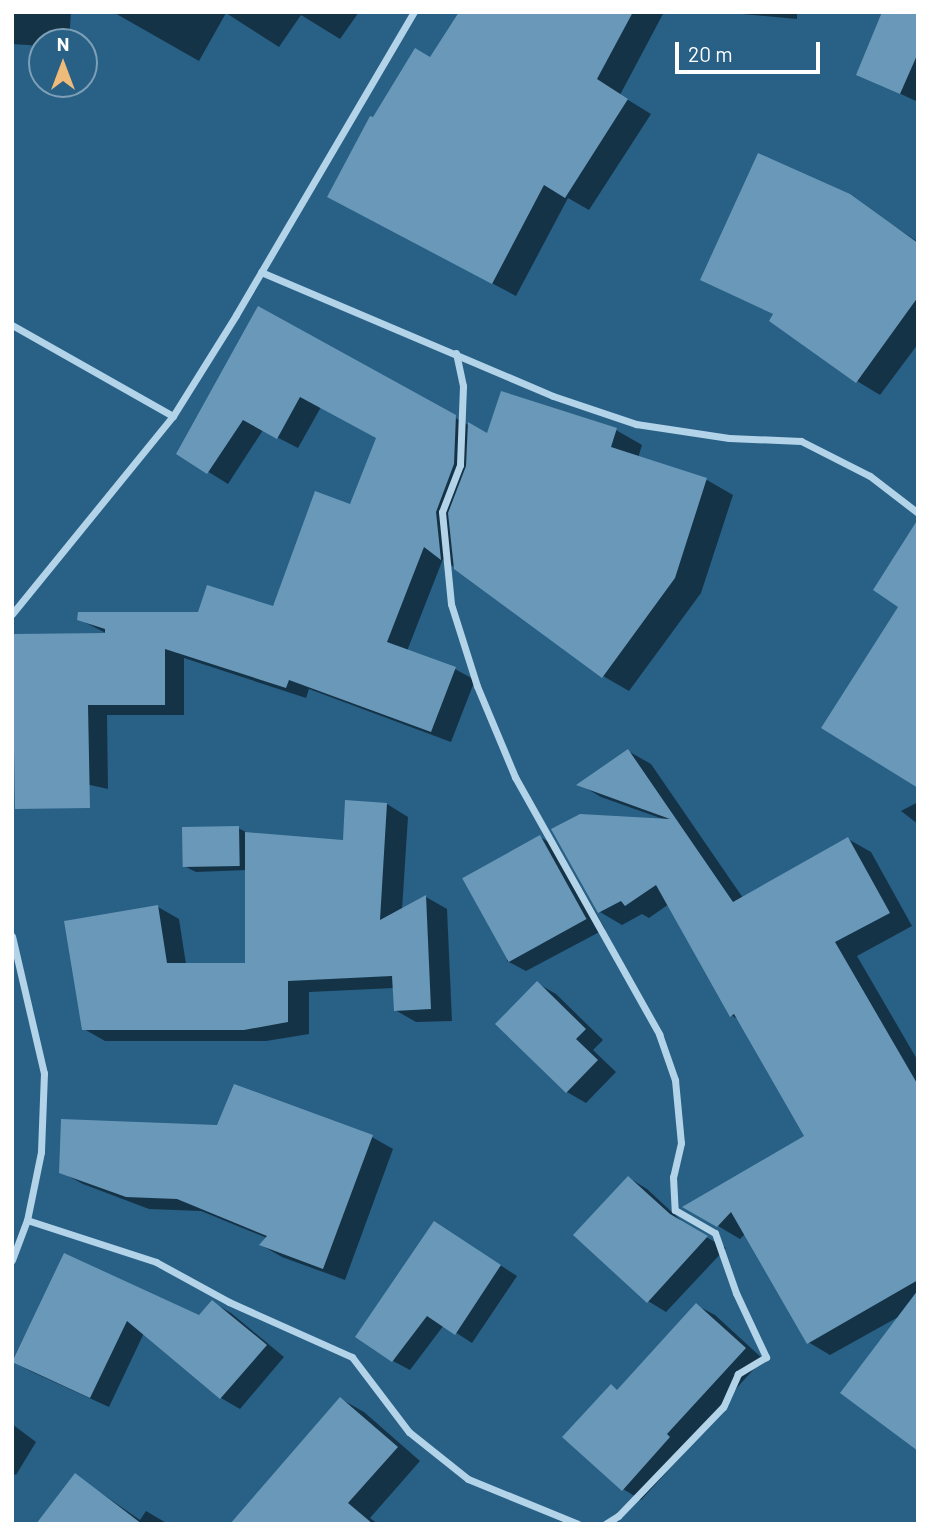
<!DOCTYPE html>
<html>
<head>
<meta charset="utf-8">
<style>
  body { margin:0 }
  #map { position:relative; width:930px; height:1536px; overflow:hidden; background:#286086; font-family:Barlow,sans-serif }
  div>[style] { position:absolute }
  .shadow>* { inset:0; background:#0007 }
  .building>* { inset:0; background:#6998b8; transform-origin:0 0 }
  .street>* { height:7px; margin:-3.5px; padding:0 3.5px; transform-origin:3.5px; border-radius:3.5px; background:#b3d3e8 }
  span { translate:-50% -50%; white-space:nowrap; text-align:center; line-height:1.15; -webkit-text-stroke:6px #286086; paint-order:stroke }
  .frame { position:absolute; inset:0; border:14px solid #fff; pointer-events:none }
  .north { position:absolute; left:28px; top:28px; width:70px; height:70px; box-sizing:border-box; background:#286086; border:2px solid #7ea0b6; border-radius:50%; rotate:0deg; font-size:19px; font-weight:700; line-height:28px; text-align:center; color:#fff }
  .north::after { content:''; display:block; margin:auto; width:24px; height:32px; background:#efbb7a; clip-path:polygon(50% 0,100% 100%,50% 72%,0 100%) }
  .scale { position:absolute; left:675px; top:42px; width:145px; height:32px; box-sizing:border-box; border:4px solid #fff; border-top:0; padding-left:9px; font-size:21px; line-height:24px; white-space:nowrap; color:#fff; -webkit-text-stroke:5px #286086; paint-order:stroke }
</style>
</head>
<body>
<div id="map">
  <div class="shadow">
    <i style="clip-path:polygon(12px 12px,71px 12px,69px 42px,42px 42px,42px 46px,12px 44px)"></i>
    <i style="clip-path:polygon(113px 12px,359px 12px,340px 39px,301px 15px,279px 47px,226px 13px,199px 61px)"></i>
    <i style="clip-path:polygon(461px 12px,664px 12px,620px 95px,651px 114px,589px 210px,568px 198px,516px 296px,353px 210px,374px 119px,431px 59px)"></i>
    <i style="clip-path:polygon(720px 12px,797px 12px,797px 19px)"></i>
    <i style="clip-path:polygon(918px 12px,918px 102px,858px 74px)"></i>
    <i style="clip-path:polygon(849px 196px,918px 242px,918px 344px,880px 395px,857px 381px,775px 315px,702px 279px)"></i>
    <i style="clip-path:polygon(259px 309px,488px 436px,616px 430px,642px 445px,638px 458px,707px 480px,733px 495px,701px 593px,629px 691px,603px 676px,443px 559px,407px 651px,455px 669px,475px 680px,451px 742px,309px 689px,306px 698px,184px 658px,184px 715px,107px 715px,108px 789px,36px 773px,108px 634px,78px 619px,274px 608px,351px 506px,378px 438px,321px 407px,298px 448px,263px 430px,228px 484px,178px 453px)"></i>
    <i style="clip-path:polygon(628px 751px,651px 764px,743px 898px,848px 839px,871px 852px,912px 926px,857px 956px,918px 1061px,918px 1306px,830px 1355px,808px 1342px,745px 1234px,740px 1239px,686px 1207px,807px 1137px,739px 1020px,731px 1015px,669px 904px,649px 918px,642px 914px,622px 925px,600px 912px,663px 819px,601px 797px,579px 784px)"></i>
    <i style="clip-path:polygon(918px 802px,918px 824px,901px 811px)"></i>
    <i style="clip-path:polygon(387px 804px,408px 817px,402px 910px,426px 897px,447px 909px,452px 1021px,416px 1022px,395px 1010px,394px 988px,309px 992px,309px 1034px,266px 1041px,105px 1041px,84px 1029px,158px 907px,179px 919px,186px 964px,247px 964px,247px 870px,196px 872px,186px 867px,238px 828px,248px 833px,344px 842px)"></i>
    <i style="clip-path:polygon(540px 837px,559px 848px,605px 929px,526px 971px,507px 961px)"></i>
    <i style="clip-path:polygon(537px 983px,556px 994px,603px 1040px,593px 1050px,616px 1072px,586px 1103px,567px 1092px,498px 1024px)"></i>
    <i style="clip-path:polygon(372px 1137px,393px 1149px,345px 1280px,282px 1257px,261px 1245px,267px 1238px,201px 1211px,149px 1209px,83px 1184px,61px 1172px)"></i>
    <i style="clip-path:polygon(629px 1178px,647px 1189px,688px 1227px,726px 1248px,666px 1312px,648px 1301px)"></i>
    <i style="clip-path:polygon(451px 1233px,517px 1276px,472px 1343px,444px 1325px,410px 1370px,393px 1361px)"></i>
    <i style="clip-path:polygon(65px 1256px,199px 1317px,212px 1302px,231px 1313px,284px 1357px,240px 1409px,221px 1398px,144px 1333px,109px 1407px,30px 1371px,12px 1361px)"></i>
    <i style="clip-path:polygon(696px 1305px,715px 1315px,763px 1359px,684px 1446px,688px 1449px,641px 1500px,623px 1489px,611px 1386px,618px 1391px)"></i>
    <i style="clip-path:polygon(341px 1399px,364px 1412px,420px 1461px,370px 1518px,378px 1524px,232px 1524px)"></i>
    <i style="clip-path:polygon(12px 1424px,36px 1442px,16px 1475px,12px 1473px)"></i>
    <i style="clip-path:polygon(75px 1475px,140px 1520px,146px 1511px,168px 1524px,38px 1524px)"></i>
  </div>
  <div class="building">
    <i style="clip-path:polygon(459px 12px,633px 12px,597px 79px,628px 99px,565px 198px,544px 185px,492px 284px,327px 197px,370px 116px,373px 117px,415px 48px,430px 57px)"></i>
    <i style="clip-path:polygon(882px 12px,918px 12px,918px 53px,900px 94px,856px 75px)"></i>
    <i style="clip-path:polygon(758px 153px,850px 194px,918px 243px,918px 297px,856px 383px,769px 321px,773px 314px,700px 280px)"></i>
    <i style="clip-path:polygon(258px 306px,456px 415px,454px 464px,436px 512px,441px 560px,424px 547px,387px 642px,456px 667px,431px 732px,289px 680px,286px 688px,165px 649px,165px 705px,88px 705px,90px 808px,15px 809px,12px 634px,105px 633px,105px 629px,77px 620px,78px 612px,198px 612px,207px 585px,273px 606px,315px 491px,350px 504px,376px 438px,300px 397px,277px 439px,243px 420px,207px 474px,176px 454px)"></i>
    <i style="clip-path:polygon(501px 391px,617px 428px,611px 447px,707px 478px,675px 578px,602px 678px,454px 569px,448px 513px,466px 466px,468px 422px,487px 433px)"></i>
    <i style="clip-path:polygon(918px 519px,918px 788px,821px 728px,898px 607px,873px 590px)"></i>
    <i style="clip-path:polygon(628px 749px,733px 902px,848px 837px,890px 913px,835px 942px,918px 1085px,918px 1280px,807px 1344px,731px 1212px,717px 1227px,682px 1207px,804px 1136px,734px 1014px,730px 1017px,656px 885px,625px 906px,621px 901px,598px 913px,551px 829px,580px 814px,670px 819px,576px 785px)"></i>
    <i style="clip-path:polygon(345px 800px,387px 803px,380px 920px,426px 895px,431px 1009px,394px 1011px,392px 976px,288px 981px,288px 1022px,244px 1030px,82px 1030px,64px 921px,158px 905px,167px 963px,245px 963px,245px 832px,343px 840px)"></i>
    <i style="left:239px;top:826px;width:40px;height:57px;rotate:89deg"></i>
    <i style="left:540px;top:835px;width:96px;height:89px;rotate:61deg"></i>
    <i style="clip-path:polygon(537px 981px,586px 1029px,576px 1039px,598px 1060px,566px 1093px,495px 1024px)"></i>
    <i style="clip-path:polygon(234px 1084px,373px 1135px,323px 1269px,259px 1245px,267px 1236px,177px 1199px,126px 1197px,59px 1173px,61px 1119px,217px 1125px)"></i>
    <i style="clip-path:polygon(628px 1176px,670px 1214px,708px 1236px,647px 1303px,573px 1235px)"></i>
    <i style="clip-path:polygon(434px 1221px,501px 1265px,455px 1335px,427px 1316px,392px 1362px,355px 1337px)"></i>
    <i style="clip-path:polygon(64px 1253px,199px 1315px,212px 1300px,267px 1345px,220px 1399px,127px 1321px,90px 1398px,12px 1362px)"></i>
    <i style="clip-path:polygon(918px 1290px,918px 1451px,840px 1393px)"></i>
    <i style="clip-path:polygon(696px 1303px,746px 1348px,667px 1434px,670px 1437px,622px 1491px,562px 1437px,611px 1384px,617px 1390px)"></i>
    <i style="clip-path:polygon(340px 1397px,398px 1447px,348px 1503px,373px 1524px,230px 1524px)"></i>
    <i style="clip-path:polygon(75px 1473px,142px 1524px,36px 1524px)"></i>
  </div>
  <div class="street">
    <i style="left:261px;top:272px;width:317px;rotate:23deg"></i>
    <i style="left:553px;top:396px;width:88px;rotate:18.6deg"></i>
    <i style="left:636px;top:424px;width:94px;rotate:8.6deg"></i>
    <i style="left:729px;top:438px;width:72px;rotate:2.4deg"></i>
    <i style="left:801px;top:441px;width:77px;rotate:26.9deg"></i>
    <i style="left:870px;top:476px;width:61px;rotate:37.6deg"></i>
    <i style="left:12px;top:325px;width:185px;rotate:29.5deg"></i>
    <i style="left:456px;top:353px;width:34px;rotate:78deg"></i>
    <i style="left:463px;top:386px;width:79px;rotate:92.2deg"></i>
    <i style="left:460px;top:465px;width:50px;rotate:111deg"></i>
    <i style="left:442px;top:512px;width:92px;rotate:84.4deg"></i>
    <i style="left:451px;top:604px;width:86px;rotate:72.4deg"></i>
    <i style="left:477px;top:686px;width:99px;rotate:67.3deg"></i>
    <i style="left:515px;top:777px;width:295px;rotate:60.7deg"></i>
    <i style="left:659px;top:1034px;width:49px;rotate:70.8deg"></i>
    <i style="left:675px;top:1080px;width:63px;rotate:84.6deg"></i>
    <i style="left:681px;top:1143px;width:35px;rotate:103deg"></i>
    <i style="left:673px;top:1177px;width:33px;rotate:87deg"></i>
    <i style="left:675px;top:1210px;width:46px;rotate:29.9deg"></i>
    <i style="left:715px;top:1233px;width:64px;rotate:70.7deg"></i>
    <i style="left:736px;top:1293px;width:71px;rotate:64.9deg"></i>
    <i style="left:766px;top:1357px;width:33px;rotate:149deg"></i>
    <i style="left:738px;top:1374px;width:36px;rotate:114deg"></i>
    <i style="left:723px;top:1407px;width:151px;rotate:133.9deg"></i>
    <i style="left:618px;top:1516px;width:15px;rotate:148deg"></i>
    <i style="left:12px;top:614px;width:255px;rotate:-50.9deg"></i>
    <i style="left:173px;top:416px;width:119px;rotate:-58deg"></i>
    <i style="left:236px;top:315px;width:351px;rotate:-59.6deg"></i>
    <i style="left:12px;top:936px;width:141px;rotate:76.9deg"></i>
    <i style="left:44px;top:1073px;width:79px;rotate:92.2deg"></i>
    <i style="left:41px;top:1152px;width:69px;rotate:101.6deg"></i>
    <i style="left:27px;top:1220px;width:43px;rotate:110.6deg"></i>
    <i style="left:27px;top:1220px;width:136px;rotate:18deg"></i>
    <i style="left:156px;top:1262px;width:83px;rotate:28.7deg"></i>
    <i style="left:229px;top:1302px;width:135px;rotate:24.1deg"></i>
    <i style="left:352px;top:1357px;width:94px;rotate:52.8deg"></i>
    <i style="left:409px;top:1432px;width:75px;rotate:38.5deg"></i>
    <i style="left:468px;top:1479px;width:119px;rotate:22.2deg"></i>
  </div>
  <div class="frame"></div>
  <div class="north">N</div>
  <div class="scale">20 m</div>
</div>
</body>
</html>
